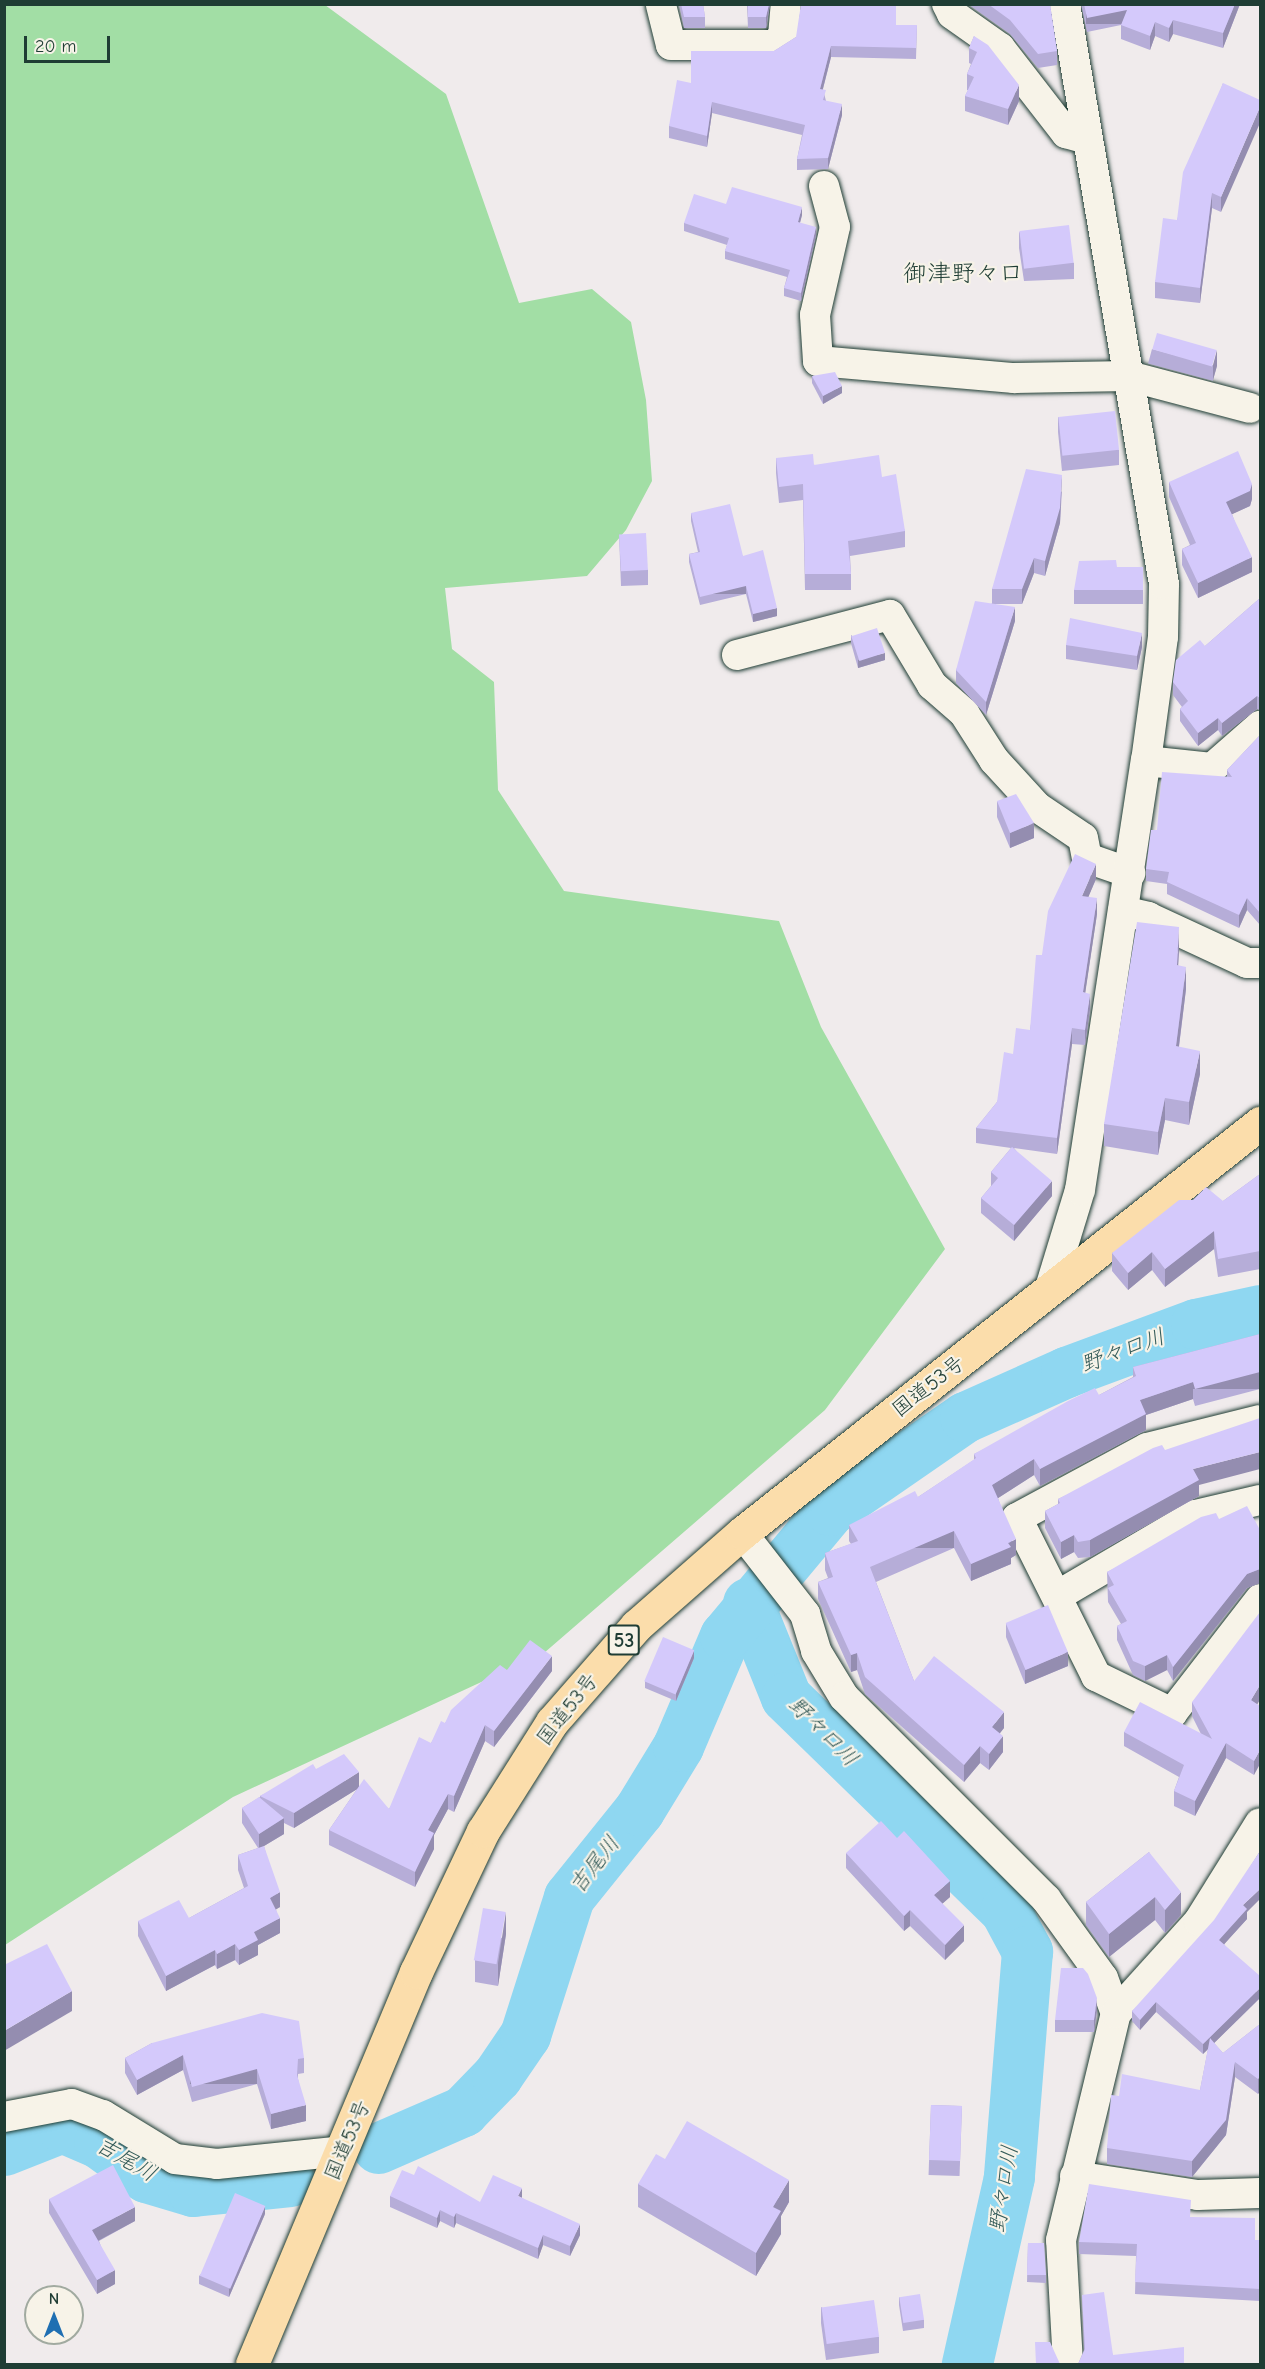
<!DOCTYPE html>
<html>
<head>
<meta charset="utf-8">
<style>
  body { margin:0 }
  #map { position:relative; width:1265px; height:2369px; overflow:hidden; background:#f0ebec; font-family:"Comic Neue","Klee One",sans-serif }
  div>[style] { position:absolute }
  .green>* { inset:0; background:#a2dea5 }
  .river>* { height:51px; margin:-25.5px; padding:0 25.5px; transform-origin:25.5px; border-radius:25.5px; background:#8fd7f1 }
  .roads { filter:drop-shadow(0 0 2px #1f3d34) drop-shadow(0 0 2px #1f3d34) }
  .street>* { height:30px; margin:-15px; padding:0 15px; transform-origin:15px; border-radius:15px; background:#f7f3e8 }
  .highway>* { height:33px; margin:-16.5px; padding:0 16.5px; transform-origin:16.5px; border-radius:16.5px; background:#fbddab }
  .wall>* { inset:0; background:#b6add8; transform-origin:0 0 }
  .shaded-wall>* { inset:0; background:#948db0; transform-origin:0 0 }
  .building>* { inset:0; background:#d4c9fb; transform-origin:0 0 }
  span { translate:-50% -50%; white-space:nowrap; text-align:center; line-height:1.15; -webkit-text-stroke:4.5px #f7f3e8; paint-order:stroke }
  .shield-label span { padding:2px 4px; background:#f7f3e8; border:2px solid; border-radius:4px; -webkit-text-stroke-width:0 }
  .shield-label { font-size:20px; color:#1f3d34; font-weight:700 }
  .street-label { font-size:21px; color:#1f3d34 }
  .water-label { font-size:22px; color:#355c5a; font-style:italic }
  .quarter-label { font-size:24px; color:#1f3d34 }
  .frame { position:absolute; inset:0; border:6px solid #1f3d34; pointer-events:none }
  .north { position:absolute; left:24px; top:2285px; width:60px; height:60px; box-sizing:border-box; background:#f7f3e8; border:2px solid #a1aaa0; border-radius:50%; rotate:0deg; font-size:16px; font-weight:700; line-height:24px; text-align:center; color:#1f3d34 }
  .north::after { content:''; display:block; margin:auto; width:21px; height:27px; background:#1f6fb2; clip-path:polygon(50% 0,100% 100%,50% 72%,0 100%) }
  .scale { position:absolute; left:24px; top:36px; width:86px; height:27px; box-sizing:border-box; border:3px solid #1f3d34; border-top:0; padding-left:8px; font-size:18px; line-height:21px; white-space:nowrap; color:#1f3d34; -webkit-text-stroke:4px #f7f3e8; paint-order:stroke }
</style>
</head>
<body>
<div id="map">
  <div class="green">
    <i style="clip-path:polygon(5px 5px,325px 5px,446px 94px,519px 303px,592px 289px,631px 322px,646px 400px,652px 481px,626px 530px,587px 576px,445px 588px,452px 649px,494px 682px,498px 790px,564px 891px,779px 921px,821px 1027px,945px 1249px,825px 1410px,544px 1653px,233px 1797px,5px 1945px)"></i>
  </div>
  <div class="river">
    <i style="left:748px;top:1603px;width:101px;rotate:68deg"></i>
    <i style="left:786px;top:1697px;width:305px;rotate:44.2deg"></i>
    <i style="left:1005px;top:1910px;width:47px;rotate:61.8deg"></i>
    <i style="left:1027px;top:1951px;width:227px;rotate:94.6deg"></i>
    <i style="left:1009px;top:2177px;width:192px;rotate:102.7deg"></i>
    <i style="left:378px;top:2148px;width:93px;rotate:-23.5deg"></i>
    <i style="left:463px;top:2111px;width:49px;rotate:-45.8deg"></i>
    <i style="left:497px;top:2076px;width:50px;rotate:-55.7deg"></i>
    <i style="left:525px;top:2035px;width:145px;rotate:-72.3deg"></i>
    <i style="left:569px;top:1897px;width:112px;rotate:-51.2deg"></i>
    <i style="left:639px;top:1810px;width:75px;rotate:-58.6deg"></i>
    <i style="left:678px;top:1746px;width:120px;rotate:-66.9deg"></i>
    <i style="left:725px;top:1636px;width:164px;rotate:-50.2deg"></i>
    <i style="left:830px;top:1510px;width:164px;rotate:-34.6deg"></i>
    <i style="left:965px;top:1417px;width:111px;rotate:-24deg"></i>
    <i style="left:1066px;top:1372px;width:139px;rotate:-20.3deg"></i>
    <i style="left:1196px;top:1324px;width:66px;rotate:-12.3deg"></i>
    <i style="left:4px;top:2150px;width:62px;rotate:-21.6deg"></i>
    <i style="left:62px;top:2127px;width:40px;rotate:23.4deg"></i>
    <i style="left:99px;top:2143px;width:58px;rotate:35.9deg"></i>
    <i style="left:146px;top:2177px;width:49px;rotate:16.6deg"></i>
    <i style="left:193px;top:2191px;width:97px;rotate:-5.9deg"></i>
  </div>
  <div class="roads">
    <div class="street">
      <i style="left:947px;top:4px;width:11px;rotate:63deg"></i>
      <i style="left:952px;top:14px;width:59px;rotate:35.3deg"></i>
      <i style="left:1000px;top:48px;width:108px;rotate:52.2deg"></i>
      <i style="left:1066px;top:133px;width:22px;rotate:16deg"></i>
      <i style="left:661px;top:5px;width:41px;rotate:76deg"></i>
      <i style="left:671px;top:45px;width:103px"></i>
      <i style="left:774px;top:45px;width:13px;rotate:-45deg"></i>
      <i style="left:783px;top:36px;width:32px;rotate:-85deg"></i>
      <i style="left:824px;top:186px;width:42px;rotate:75deg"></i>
      <i style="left:835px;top:227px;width:90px;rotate:102.8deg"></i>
      <i style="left:815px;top:315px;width:46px;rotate:86.3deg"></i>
      <i style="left:818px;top:361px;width:197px;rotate:5deg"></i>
      <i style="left:1014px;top:378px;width:115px;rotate:-1deg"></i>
      <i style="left:1129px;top:376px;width:125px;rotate:14.8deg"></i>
      <i style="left:737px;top:655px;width:158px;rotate:-14.7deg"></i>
      <i style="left:890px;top:615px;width:82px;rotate:59deg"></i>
      <i style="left:932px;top:685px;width:43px;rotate:41.2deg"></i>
      <i style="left:964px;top:713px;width:56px;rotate:57.4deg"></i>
      <i style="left:994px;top:760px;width:64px;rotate:47.5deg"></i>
      <i style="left:1037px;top:807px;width:55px;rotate:34deg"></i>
      <i style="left:1083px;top:838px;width:20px;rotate:79deg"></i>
      <i style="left:1087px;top:858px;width:46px;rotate:19.2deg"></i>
      <i style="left:1146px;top:761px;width:66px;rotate:6.1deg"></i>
      <i style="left:1212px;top:768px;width:64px;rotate:-41.2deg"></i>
      <i style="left:1123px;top:911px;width:26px;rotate:13deg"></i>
      <i style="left:1148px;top:917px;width:109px;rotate:24.9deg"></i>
      <i style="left:1247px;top:963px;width:13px"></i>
      <i style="left:1050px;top:1288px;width:102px;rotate:-73deg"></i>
      <i style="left:1080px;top:1190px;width:434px;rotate:-81.3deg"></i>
      <i style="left:1146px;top:761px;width:125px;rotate:-82.2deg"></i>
      <i style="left:1163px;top:637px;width:53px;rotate:-88.9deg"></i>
      <i style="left:1164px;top:584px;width:588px;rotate:-99.69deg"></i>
      <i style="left:1260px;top:1420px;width:116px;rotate:166.1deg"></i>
      <i style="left:1147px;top:1448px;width:148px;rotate:151.7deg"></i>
      <i style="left:1017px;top:1518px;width:177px;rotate:63.4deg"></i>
      <i style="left:1096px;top:1676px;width:85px;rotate:26deg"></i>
      <i style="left:1172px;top:1713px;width:144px;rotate:-52.3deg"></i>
      <i style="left:742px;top:1533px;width:103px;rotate:52.1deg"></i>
      <i style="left:805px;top:1614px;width:39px;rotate:73deg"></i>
      <i style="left:816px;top:1651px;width:54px;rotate:58.7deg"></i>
      <i style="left:844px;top:1697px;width:286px;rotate:45deg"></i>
      <i style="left:1046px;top:1899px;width:97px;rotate:54.2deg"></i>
      <i style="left:1103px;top:1978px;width:37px;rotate:70deg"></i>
      <i style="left:1057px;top:1596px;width:160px;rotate:-30.4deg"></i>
      <i style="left:1195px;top:1515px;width:67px;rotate:-13deg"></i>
      <i style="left:4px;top:2117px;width:69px;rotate:-10.8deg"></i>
      <i style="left:72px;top:2104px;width:33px;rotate:20deg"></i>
      <i style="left:103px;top:2115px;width:84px;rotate:31.4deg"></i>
      <i style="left:175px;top:2159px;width:42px;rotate:6.8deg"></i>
      <i style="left:217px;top:2164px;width:126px;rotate:-5.9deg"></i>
      <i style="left:1075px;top:2176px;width:124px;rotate:8.8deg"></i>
      <i style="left:1198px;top:2195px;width:62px;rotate:-1.8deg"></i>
      <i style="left:1068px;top:2364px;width:124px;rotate:-93.2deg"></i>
      <i style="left:1061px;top:2240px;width:234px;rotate:-76.4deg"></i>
      <i style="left:1116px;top:2013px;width:124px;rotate:-47.9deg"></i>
      <i style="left:1199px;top:1921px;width:115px;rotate:-58.1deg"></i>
    </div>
    <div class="highway">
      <i style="left:252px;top:2364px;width:425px;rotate:-67.3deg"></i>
      <i style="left:416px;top:1972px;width:156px;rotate:-64.6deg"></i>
      <i style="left:483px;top:1831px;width:129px;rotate:-57.7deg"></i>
      <i style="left:552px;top:1722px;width:128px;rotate:-48.8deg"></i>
      <i style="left:636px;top:1626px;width:141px;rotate:-41.3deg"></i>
      <i style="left:742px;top:1533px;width:661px;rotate:-38.36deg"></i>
    </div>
  </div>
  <div class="wall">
    <i style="clip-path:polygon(679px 4px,703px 4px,705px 17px,705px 28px,684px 28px)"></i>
    <i style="clip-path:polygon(747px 4px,770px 4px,766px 28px,748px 28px)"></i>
    <i style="clip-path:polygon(968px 4px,1050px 4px,1057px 51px,1057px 65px,1038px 68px,1010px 34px)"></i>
    <i style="clip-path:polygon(1081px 4px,1240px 4px,1223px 48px,1173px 34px,1169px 42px,1155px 36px,1150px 50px,1121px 39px,1121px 25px,1087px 32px)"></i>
    <i style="clip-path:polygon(896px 25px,917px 25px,916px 59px,831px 57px,823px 89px,826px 101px,842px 115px,828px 169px,797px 170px,797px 159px,802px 135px,712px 113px,707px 147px,669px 138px,669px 126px,691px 83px,774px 51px,796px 37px)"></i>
    <i style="clip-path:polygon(974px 36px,1019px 101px,1008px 125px,965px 111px,965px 96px,968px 90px,967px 90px,967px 74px,971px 64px,969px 63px,969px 48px)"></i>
    <i style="clip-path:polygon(1223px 83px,1221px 212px,1212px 208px,1200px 303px,1155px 298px,1155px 282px,1177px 220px)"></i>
    <i style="clip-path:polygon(726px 204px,802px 215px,800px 223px,816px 235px,801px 301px,784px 296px,784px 288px,787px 277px,725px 259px,725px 251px,727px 245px,684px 231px,684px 223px)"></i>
    <i style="clip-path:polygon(1019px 232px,1074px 263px,1074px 279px,1024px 281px,1019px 248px)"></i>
    <i style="left:1152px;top:349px;width:67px;height:15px;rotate:15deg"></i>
    <i style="clip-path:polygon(812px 376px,842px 393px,823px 404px,812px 383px)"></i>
    <i style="clip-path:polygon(1058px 417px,1119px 450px,1119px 465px,1062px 471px,1058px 432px)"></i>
    <i style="clip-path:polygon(776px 458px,882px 477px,905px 531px,905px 547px,850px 556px,851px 574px,851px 590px,805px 590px,803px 500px,779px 503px,776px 473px)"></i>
    <i style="clip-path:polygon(1169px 482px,1252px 499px,1250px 506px,1232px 514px,1252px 572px,1198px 598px,1182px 565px,1182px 549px,1190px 545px,1169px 497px)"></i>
    <i style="clip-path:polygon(1062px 491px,1060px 523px,1045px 576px,1034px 573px,1022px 604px,995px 604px,1015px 621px,986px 715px,956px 683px,956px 670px,992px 603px,992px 589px)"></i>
    <i style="clip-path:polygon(691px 513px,743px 556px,777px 616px,753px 622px,746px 594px,700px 605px,689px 562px,689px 554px,698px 552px,691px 521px)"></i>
    <i style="clip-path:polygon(619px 534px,648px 570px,648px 585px,621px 586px)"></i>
    <i style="clip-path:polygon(1117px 567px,1143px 567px,1143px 604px,1074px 604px,1074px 590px)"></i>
    <i style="clip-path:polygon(1260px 598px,1260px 710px,1257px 709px,1222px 736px,1218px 730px,1198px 746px,1180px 721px,1180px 709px,1182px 707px,1173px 695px,1173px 682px,1205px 646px)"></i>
    <i style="clip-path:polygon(851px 635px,885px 660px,858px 668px,851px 643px)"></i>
    <i style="clip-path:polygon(1066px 645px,1142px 647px,1137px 670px,1066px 659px)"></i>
    <i style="clip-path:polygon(1260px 735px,1260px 925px,1247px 910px,1239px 928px,1167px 894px,1167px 884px,1146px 881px,1146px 869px,1157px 830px,1227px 777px,1227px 770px)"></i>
    <i style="clip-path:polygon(997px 801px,1034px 838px,1010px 848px,997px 817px)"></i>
    <i style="clip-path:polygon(1096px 879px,1088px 897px,1097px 914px,1085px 993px,1090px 1009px,1085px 1045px,1072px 1044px,1057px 1154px,1014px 1148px,1052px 1196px,1014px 1241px,981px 1213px,981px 1198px,991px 1186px,991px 1172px,1011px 1148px,976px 1143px,976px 1128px,997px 1102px,1030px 1030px,1042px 955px)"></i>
    <i style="clip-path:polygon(1179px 950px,1178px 965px,1186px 989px,1179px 1047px,1200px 1074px,1189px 1125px,1165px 1120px,1158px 1155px,1104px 1146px,1104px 1124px)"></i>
    <i style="clip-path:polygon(1260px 1174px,1260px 1269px,1218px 1277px,1214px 1249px,1165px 1287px,1152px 1270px,1128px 1290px,1112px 1271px,1112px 1253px,1223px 1201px)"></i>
    <i style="clip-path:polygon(1260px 1334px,1260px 1389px,1195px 1406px,1193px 1399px,1146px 1415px,1146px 1430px,1040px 1486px,1034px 1475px,998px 1498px,1016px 1555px,1011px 1558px,1011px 1564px,971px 1581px,954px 1548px,876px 1582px,914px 1681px,1004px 1728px,1000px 1733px,1003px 1752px,989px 1770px,980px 1763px,964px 1782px,865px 1694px,857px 1670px,851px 1672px,818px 1599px,818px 1582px,828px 1578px,825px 1570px,825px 1553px,851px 1544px,849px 1541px,849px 1525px,918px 1497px,974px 1460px,974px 1454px,1099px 1395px,1133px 1377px,1133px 1367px)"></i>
    <i style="clip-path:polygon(1165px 1450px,1199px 1485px,1199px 1496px,1090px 1557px,1078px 1558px,1074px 1552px,1061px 1559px,1045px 1528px,1045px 1511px,1058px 1504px,1058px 1499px)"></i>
    <i style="clip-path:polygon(1219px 1519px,1260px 1530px,1260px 1583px,1247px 1588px,1173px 1681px,1167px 1670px,1145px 1681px,1133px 1675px,1117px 1640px,1117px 1626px,1121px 1624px,1108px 1602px,1107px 1572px)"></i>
    <i style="clip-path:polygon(1006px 1623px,1068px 1666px,1025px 1684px,1006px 1637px)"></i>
    <i style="clip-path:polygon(694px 1658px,676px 1701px,645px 1688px,645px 1681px)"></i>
    <i style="clip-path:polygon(507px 1670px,552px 1671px,494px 1747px,485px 1741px,454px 1812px,448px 1809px,434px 1835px,434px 1849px,415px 1887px,329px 1845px,329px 1830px,357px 1789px,294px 1828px,284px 1823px,284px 1834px,264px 1846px,280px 1907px,276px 1909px,280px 1933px,258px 1945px,258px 1955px,239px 1965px,235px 1960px,217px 1969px,215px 1965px,166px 1991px,138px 1936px,138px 1921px,189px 1918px,244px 1888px,238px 1870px,238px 1855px,258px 1848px,242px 1823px,242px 1808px,260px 1797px,260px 1796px,316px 1769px,359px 1787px,389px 1809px,431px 1743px,445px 1723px)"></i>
    <i style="clip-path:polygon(1192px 1702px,1257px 1704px,1254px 1775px,1226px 1758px,1195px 1816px,1174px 1806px,1174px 1791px,1179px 1777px,1124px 1746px,1124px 1732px,1201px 1734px,1192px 1716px)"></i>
    <i style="clip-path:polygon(1149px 1852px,1181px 1915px,1165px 1933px,1155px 1920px,1109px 1957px,1086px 1925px,1086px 1902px)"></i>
    <i style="clip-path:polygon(846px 1853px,950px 1897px,942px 1904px,964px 1941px,945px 1960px,910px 1926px,904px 1931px,846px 1868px)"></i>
    <i style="clip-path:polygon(1247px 1912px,1247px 1919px,1224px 1944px,1260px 1998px,1214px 2043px,1223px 2053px,1260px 2024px,1258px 2094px,1235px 2077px,1226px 2135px,1192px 2177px,1107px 2164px,1107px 2148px,1119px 2096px,1200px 2090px,1208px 2049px,1203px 2054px,1156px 2012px,1140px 2030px,1132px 2021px,1132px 2011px)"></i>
    <i style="clip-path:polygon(506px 1934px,498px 1986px,475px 1982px,475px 1960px)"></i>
    <i style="clip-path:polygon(1097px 2010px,1094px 2032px,1055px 2032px,1055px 2020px)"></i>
    <i style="clip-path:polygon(152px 2043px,304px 2058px,304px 2073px,298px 2074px,298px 2079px,306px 2121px,271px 2129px,257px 2084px,192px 2102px,183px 2070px,137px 2095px,125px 2073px,125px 2058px)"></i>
    <i style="left:931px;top:2105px;width:31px;height:70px;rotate:2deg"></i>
    <i style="clip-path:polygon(665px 2159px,789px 2202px,781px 2216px,781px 2234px,756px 2276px,638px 2207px,638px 2184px)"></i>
    <i style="clip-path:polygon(390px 2196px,480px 2202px,522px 2198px,580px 2235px,570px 2256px,543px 2245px,538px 2259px,456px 2223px,454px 2228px,440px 2221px,437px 2228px,390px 2207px)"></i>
    <i style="clip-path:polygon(49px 2199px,135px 2221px,99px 2241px,115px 2284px,97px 2294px,49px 2213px)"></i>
    <i style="clip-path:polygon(265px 2214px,229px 2297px,199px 2284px,199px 2276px)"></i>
    <i style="clip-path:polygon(1191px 2217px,1255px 2240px,1260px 2240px,1260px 2301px,1135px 2294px,1136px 2256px,1079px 2254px,1079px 2242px)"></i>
    <i style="clip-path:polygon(1028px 2243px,1046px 2275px,1046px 2283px,1027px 2282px)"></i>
    <i style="clip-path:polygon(1082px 2295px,1113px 2355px,1078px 2364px,1084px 2350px)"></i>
    <i style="clip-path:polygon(899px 2297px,924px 2320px,924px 2328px,903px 2331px,899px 2305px)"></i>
    <i style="clip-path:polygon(821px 2307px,879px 2337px,879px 2353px,826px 2360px,821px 2323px)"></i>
  </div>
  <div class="shaded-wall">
    <i style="clip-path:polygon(769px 4px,770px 4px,766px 28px,766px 17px)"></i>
    <i style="clip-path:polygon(1235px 4px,1240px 4px,1223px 48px,1223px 33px)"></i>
    <i style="left:1127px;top:10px;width:14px;height:41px;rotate:90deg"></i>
    <i style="clip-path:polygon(1173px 20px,1173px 34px,1169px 42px,1169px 28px)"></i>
    <i style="clip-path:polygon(1155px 22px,1155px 36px,1150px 50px,1150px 36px)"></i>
    <i style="clip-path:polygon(831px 46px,831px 57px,820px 100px,820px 89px)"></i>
    <i style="clip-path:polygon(1019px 85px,1019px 101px,1008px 125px,1008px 109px)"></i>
    <i style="clip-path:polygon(712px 102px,712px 113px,707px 147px,707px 136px)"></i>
    <i style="clip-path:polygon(842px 104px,842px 115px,828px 169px,828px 158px)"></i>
    <i style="clip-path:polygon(1260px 107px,1260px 123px,1221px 212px,1221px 197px)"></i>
    <i style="clip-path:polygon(1212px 193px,1212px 208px,1200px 303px,1200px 288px)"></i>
    <i style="clip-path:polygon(802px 207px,802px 215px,798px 230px,798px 222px)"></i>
    <i style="clip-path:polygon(816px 227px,816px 235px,801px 301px,801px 293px)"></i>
    <i style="clip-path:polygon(1217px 350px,1217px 366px,1213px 380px,1213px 365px)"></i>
    <i style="clip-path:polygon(842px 386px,842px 393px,823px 404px,823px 396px)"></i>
    <i style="clip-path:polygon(1062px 475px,1060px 523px,1045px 576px,1045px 561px)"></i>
    <i style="clip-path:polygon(1252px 484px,1252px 499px,1250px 506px,1226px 517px,1226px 502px)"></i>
    <i style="clip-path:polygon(1252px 557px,1252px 572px,1198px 598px,1198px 583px)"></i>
    <i style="clip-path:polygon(1034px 558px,1034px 573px,1022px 604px,1022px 589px)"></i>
    <i style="left:746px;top:586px;width:8px;height:47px;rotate:90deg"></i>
    <i style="clip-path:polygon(1015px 607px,1015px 621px,986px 715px,986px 702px)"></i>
    <i style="clip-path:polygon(777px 608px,777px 616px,753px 622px,753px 614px)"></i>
    <i style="clip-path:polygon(1142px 633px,1142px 647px,1137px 670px,1137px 656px)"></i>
    <i style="clip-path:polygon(885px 653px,885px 660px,858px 668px,858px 660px)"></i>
    <i style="clip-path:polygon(1257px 696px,1257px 709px,1222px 736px,1222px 723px)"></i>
    <i style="clip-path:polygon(1218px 718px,1218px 730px,1198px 746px,1198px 733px)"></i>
    <i style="clip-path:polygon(1034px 823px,1034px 838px,1010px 848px,1010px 833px)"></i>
    <i style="clip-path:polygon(1096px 864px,1096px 879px,1082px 912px,1082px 896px)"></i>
    <i style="clip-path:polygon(1097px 898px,1097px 914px,1083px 1008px,1083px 992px)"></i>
    <i style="clip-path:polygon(1247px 898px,1247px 910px,1239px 928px,1239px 915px)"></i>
    <i style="clip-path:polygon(1179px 927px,1179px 950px,1177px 988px,1177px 965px)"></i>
    <i style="clip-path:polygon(1186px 967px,1186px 989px,1176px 1069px,1176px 1046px)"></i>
    <i style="clip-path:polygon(1090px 994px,1090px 1009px,1085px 1045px,1085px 1030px)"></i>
    <i style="clip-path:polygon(1072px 1028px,1072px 1044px,1057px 1154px,1057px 1138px)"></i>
    <i style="clip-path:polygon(1200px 1051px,1200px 1074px,1189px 1125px,1189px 1102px)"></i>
    <i style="clip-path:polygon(1165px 1098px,1165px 1120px,1158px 1155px,1158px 1132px)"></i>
    <i style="clip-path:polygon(1052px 1181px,1052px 1196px,1014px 1241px,1014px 1225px)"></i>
    <i style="clip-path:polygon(1214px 1231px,1214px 1249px,1165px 1287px,1165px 1269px)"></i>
    <i style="clip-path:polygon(1152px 1252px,1152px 1270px,1128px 1290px,1128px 1273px)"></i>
    <i style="left:1260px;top:1372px;width:17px;height:67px;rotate:90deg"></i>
    <i style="clip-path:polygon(1193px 1382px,1193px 1399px,1146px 1415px,1146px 1430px,1040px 1486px,1040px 1469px,1140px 1400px)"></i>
    <i style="clip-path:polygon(1260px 1452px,1260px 1469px,1199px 1485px,1199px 1496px,1090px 1557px,1090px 1540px,1193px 1469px)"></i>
    <i style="clip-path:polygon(1034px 1459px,1034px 1475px,992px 1502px,992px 1485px)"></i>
    <i style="left:954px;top:1531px;width:17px;height:91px;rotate:90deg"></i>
    <i style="clip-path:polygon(1074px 1535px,1074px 1552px,1061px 1559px,1061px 1542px)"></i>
    <i style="clip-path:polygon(1016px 1539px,1016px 1555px,1011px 1558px,1011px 1564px,971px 1581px,971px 1564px)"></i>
    <i style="clip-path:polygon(1260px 1569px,1260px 1583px,1247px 1588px,1173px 1681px,1173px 1667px,1247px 1574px)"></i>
    <i style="clip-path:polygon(694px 1650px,694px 1658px,676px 1701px,676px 1693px)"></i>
    <i style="clip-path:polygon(1068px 1652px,1068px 1666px,1025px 1684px,1025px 1670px)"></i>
    <i style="clip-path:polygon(857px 1653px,857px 1670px,851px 1672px,851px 1655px)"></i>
    <i style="clip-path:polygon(1167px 1655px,1167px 1670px,1145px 1681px,1145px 1666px)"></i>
    <i style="clip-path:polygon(552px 1656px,552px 1671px,494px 1747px,494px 1731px)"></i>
    <i style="clip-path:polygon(1260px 1685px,1260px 1700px,1251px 1714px,1251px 1700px)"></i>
    <i style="clip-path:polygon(1004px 1712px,1004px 1728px,992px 1743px,992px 1727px)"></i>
    <i style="clip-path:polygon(485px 1725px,485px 1741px,454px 1812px,454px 1796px)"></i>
    <i style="clip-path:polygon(1003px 1736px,1003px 1752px,989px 1770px,989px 1754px)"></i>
    <i style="clip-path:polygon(1226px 1743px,1226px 1758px,1195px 1816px,1195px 1801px)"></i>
    <i style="clip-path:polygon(980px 1746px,980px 1763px,964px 1782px,964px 1765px)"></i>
    <i style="clip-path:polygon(1260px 1750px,1260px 1764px,1254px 1775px,1254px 1761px)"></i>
    <i style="clip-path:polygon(359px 1772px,359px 1788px,294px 1828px,294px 1813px)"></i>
    <i style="clip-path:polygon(448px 1794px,448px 1809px,434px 1835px,434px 1849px,415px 1887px,415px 1872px,428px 1830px)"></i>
    <i style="clip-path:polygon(284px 1818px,284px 1834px,259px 1849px,259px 1834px)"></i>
    <i style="clip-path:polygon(950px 1881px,950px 1897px,934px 1911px,934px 1895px)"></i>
    <i style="clip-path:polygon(1260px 1889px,1260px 1899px,1247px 1912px,1247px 1919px,1219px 1950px,1219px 1940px,1243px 1905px)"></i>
    <i style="clip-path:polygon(280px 1892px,280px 1907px,270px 1913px,270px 1898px)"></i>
    <i style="clip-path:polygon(1181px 1892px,1181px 1915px,1165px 1933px,1165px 1910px)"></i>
    <i style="clip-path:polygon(1155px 1897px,1155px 1920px,1109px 1957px,1109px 1934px)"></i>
    <i style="clip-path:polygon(910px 1910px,910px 1926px,904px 1931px,904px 1916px)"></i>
    <i style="clip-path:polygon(506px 1912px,506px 1934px,498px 1986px,498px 1963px)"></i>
    <i style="clip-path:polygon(280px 1918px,280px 1933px,258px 1945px,258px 1955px,239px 1965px,239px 1950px,254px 1932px)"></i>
    <i style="clip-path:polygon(964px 1925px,964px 1941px,945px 1960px,945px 1945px)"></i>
    <i style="clip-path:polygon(235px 1944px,235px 1960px,217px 1969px,217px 1954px)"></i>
    <i style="clip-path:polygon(215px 1950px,215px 1965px,166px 1991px,166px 1976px)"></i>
    <i style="clip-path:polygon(1260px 1988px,1260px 1998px,1203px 2054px,1203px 2044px)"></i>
    <i style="clip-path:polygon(72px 1991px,72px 2011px,4px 2051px,4px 2031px)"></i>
    <i style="clip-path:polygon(1097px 1998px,1097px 2010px,1094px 2032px,1094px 2020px)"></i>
    <i style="clip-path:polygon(1156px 2002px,1156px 2012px,1140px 2030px,1140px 2020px)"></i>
    <i style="clip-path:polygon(183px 2055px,183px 2070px,137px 2095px,137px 2080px)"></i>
    <i style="clip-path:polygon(1235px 2062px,1235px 2077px,1226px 2135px,1192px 2177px,1192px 2161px)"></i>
    <i style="left:257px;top:2069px;width:15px;height:67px;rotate:90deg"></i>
    <i style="clip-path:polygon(1260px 2076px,1260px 2092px,1258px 2094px,1258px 2079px)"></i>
    <i style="clip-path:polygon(306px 2105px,306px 2121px,271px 2129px,271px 2114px)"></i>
    <i style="clip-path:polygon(789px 2180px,789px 2202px,781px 2216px,781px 2234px,756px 2276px,756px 2253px,773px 2207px)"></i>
    <i style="clip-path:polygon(522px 2188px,522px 2198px,518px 2196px)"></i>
    <i style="clip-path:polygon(265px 2206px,265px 2214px,229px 2297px,229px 2289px)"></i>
    <i style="clip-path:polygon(135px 2207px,135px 2221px,92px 2244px,92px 2230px)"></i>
    <i style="clip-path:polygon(440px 2210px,440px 2221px,437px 2228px,437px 2218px)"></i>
    <i style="clip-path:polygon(456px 2213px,456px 2223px,454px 2228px,454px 2217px)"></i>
    <i style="clip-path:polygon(580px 2224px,580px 2235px,570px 2256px,570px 2246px)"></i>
    <i style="clip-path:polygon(543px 2235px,543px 2245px,538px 2259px,538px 2248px)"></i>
    <i style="left:5px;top:2237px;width:16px;height:1px;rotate:90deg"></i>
    <i style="clip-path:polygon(115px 2270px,115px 2284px,97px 2294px,97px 2280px)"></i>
  </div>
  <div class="building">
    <i style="clip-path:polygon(681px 4px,703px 4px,705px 17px,684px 17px)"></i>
    <i style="clip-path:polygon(748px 4px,769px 4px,766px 17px,748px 17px)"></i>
    <i style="clip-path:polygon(801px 4px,896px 4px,896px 25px,917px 25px,916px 48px,831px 46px,820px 89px,826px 90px,823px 100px,842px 104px,828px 158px,797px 159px,805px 125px,712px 102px,707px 136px,669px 126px,677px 80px,691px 83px,691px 51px,774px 51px,796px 37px)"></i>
    <i style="clip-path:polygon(988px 4px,1050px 4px,1057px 51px,1038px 54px,1010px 20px)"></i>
    <i style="clip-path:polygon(1084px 4px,1235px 4px,1223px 33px,1173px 20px,1169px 28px,1155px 22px,1150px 36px,1121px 25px,1127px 10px,1087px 18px)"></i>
    <i style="clip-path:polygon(974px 36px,988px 45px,1019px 85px,1008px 109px,965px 96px,974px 77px,967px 74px,977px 52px,969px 48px)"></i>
    <i style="clip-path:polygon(1223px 83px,1260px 100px,1260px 107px,1221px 197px,1212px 193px,1200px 288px,1155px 282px,1163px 218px,1177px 220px,1183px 172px)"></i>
    <i style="clip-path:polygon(732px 187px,802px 207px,798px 222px,816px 227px,801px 293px,784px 288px,790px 270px,725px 251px,729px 238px,684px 223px,694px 194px,726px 204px)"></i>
    <i style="left:1069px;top:225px;width:38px;height:50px;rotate:83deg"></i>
    <i style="left:1157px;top:333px;width:62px;height:17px;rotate:16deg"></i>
    <i style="clip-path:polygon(835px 372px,842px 386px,823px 396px,812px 376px)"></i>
    <i style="left:1115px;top:411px;width:39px;height:57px;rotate:84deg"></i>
    <i style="clip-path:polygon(1238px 451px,1252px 484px,1250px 491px,1226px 502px,1252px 557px,1198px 583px,1182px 549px,1196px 543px,1169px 482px)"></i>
    <i style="clip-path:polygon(813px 454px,814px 465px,879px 455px,882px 477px,896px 474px,905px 531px,848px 541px,851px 574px,805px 574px,803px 484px,779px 487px,776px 458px)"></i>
    <i style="clip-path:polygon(1026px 469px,1062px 475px,1060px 508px,1045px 561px,1034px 558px,1022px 589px,992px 589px)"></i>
    <i style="clip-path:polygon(730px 504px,743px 556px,763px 550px,777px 608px,753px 614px,746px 586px,700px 597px,689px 554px,700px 552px,691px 513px)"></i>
    <i style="left:646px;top:533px;width:37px;height:27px;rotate:87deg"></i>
    <i style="clip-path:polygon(1116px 560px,1117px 567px,1143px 567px,1143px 590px,1074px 590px,1079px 561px)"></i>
    <i style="clip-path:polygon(1260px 598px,1260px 698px,1257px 696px,1222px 723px,1218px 718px,1198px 733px,1180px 709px,1188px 701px,1173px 682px,1176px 660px,1200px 640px,1205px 646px)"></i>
    <i style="clip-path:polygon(975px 601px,1015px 607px,986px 702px,956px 670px)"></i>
    <i style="clip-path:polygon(1070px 618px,1142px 633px,1137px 656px,1066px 645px)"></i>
    <i style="left:877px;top:628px;width:26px;height:27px;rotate:72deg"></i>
    <i style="clip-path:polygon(1260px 735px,1260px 913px,1247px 898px,1239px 915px,1167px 882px,1169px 872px,1146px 869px,1151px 830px,1157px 830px,1162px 772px,1232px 777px,1227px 770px)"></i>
    <i style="clip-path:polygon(1016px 794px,1034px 823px,1010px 833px,997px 801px)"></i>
    <i style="clip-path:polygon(1075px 854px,1096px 864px,1082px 896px,1097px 898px,1083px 992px,1090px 994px,1085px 1030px,1072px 1028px,1057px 1138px,976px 1128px,997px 1102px,1004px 1052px,1013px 1054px,1016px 1028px,1030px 1030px,1036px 955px,1042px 955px,1048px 911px)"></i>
    <i style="clip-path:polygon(1137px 922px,1179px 927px,1177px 965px,1186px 967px,1176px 1046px,1200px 1051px,1189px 1102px,1165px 1098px,1158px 1132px,1104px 1124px)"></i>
    <i style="clip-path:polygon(1012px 1147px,1052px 1181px,1014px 1225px,981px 1198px,998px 1178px,991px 1172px)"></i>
    <i style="clip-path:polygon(1260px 1174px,1260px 1251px,1218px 1259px,1214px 1231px,1165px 1269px,1152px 1252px,1128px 1273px,1112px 1253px,1179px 1200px,1193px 1200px,1206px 1187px,1223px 1201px)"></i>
    <i style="clip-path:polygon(1260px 1334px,1260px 1367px,1259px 1367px,1260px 1372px,1195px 1389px,1193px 1382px,1140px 1400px,1146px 1414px,1040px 1469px,1034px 1459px,992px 1485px,1016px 1539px,1008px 1543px,1011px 1547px,971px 1564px,954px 1531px,870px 1567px,914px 1681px,934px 1656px,1004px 1712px,992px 1727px,1003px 1736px,989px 1754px,980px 1746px,964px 1765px,865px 1677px,857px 1653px,851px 1655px,818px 1582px,833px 1577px,825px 1553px,858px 1541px,849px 1525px,915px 1491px,918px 1497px,976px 1458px,974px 1454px,1068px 1401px,1095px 1388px,1099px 1395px,1136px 1376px,1133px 1367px)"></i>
    <i style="clip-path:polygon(1260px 1418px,1260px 1452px,1193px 1469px,1199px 1480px,1090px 1540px,1078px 1542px,1074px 1535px,1061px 1542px,1045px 1511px,1060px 1503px,1058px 1499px,1153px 1448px,1162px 1445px,1165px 1450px)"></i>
    <i style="clip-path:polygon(1247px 1506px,1260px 1530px,1260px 1569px,1247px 1574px,1173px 1667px,1167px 1655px,1145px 1666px,1133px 1661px,1117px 1626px,1127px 1621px,1108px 1588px,1114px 1585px,1107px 1572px,1201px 1517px,1216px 1513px,1219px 1519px)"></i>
    <i style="left:1048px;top:1605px;width:51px;height:46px;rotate:67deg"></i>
    <i style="clip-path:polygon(1260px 1612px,1260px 1685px,1251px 1700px,1260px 1706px,1260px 1750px,1254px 1761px,1226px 1743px,1195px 1801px,1174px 1791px,1184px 1765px,1124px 1732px,1140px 1702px,1212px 1739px,1192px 1702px)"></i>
    <i style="left:663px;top:1637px;width:34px;height:48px;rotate:23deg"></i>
    <i style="clip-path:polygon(530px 1640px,552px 1656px,494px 1731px,485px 1725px,454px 1796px,448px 1794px,428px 1830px,434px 1833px,415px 1872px,329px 1830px,364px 1779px,389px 1809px,419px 1737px,431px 1743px,441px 1721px,445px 1723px,451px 1710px,500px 1665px,507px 1670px)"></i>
    <i style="clip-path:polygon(344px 1754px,359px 1772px,294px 1813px,260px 1796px,313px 1764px,316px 1769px)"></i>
    <i style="clip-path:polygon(259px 1797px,284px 1818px,259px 1834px,242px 1808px)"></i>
    <i style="clip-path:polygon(881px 1821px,897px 1838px,904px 1831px,950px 1881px,934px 1895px,964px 1925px,945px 1945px,910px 1910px,904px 1916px,846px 1853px)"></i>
    <i style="clip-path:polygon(264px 1846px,280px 1892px,270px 1898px,280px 1918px,254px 1932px,258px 1940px,239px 1950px,235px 1944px,217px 1954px,215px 1950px,166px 1976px,138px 1921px,179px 1900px,189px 1918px,248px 1886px,238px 1855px)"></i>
    <i style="clip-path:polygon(1260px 1851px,1260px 1889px,1243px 1905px,1247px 1909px,1219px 1940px,1260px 1976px,1260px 1988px,1203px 2044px,1156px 2002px,1140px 2020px,1132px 2011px,1214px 1920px)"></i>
    <i style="clip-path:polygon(1149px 1852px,1181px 1892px,1165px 1910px,1155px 1897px,1109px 1934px,1086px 1902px)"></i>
    <i style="left:483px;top:1908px;width:23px;height:53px;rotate:10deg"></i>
    <i style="clip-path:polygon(47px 1944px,72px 1991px,4px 2031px,4px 1965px)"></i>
    <i style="clip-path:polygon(1061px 1968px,1083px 1968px,1088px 1974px,1097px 1998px,1094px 2020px,1055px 2020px)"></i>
    <i style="clip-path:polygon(262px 2013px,299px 2021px,304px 2058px,298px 2059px,297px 2075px,306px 2105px,271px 2114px,257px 2069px,192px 2087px,183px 2055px,137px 2080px,125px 2058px,152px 2043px)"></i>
    <i style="clip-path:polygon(1260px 2024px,1260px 2076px,1258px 2079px,1235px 2062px,1226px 2120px,1192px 2161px,1107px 2148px,1111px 2095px,1119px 2096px,1122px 2074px,1200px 2090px,1210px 2038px,1223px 2053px)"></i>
    <i style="left:931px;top:2105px;width:31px;height:55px;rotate:2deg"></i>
    <i style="clip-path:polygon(687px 2121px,789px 2180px,773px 2207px,781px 2211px,756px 2253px,638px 2184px,656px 2154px,665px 2159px)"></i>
    <i style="clip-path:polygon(113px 2165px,135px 2207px,92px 2230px,115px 2270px,97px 2280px,49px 2199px)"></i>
    <i style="clip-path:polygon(418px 2166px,480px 2202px,493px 2175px,522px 2188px,518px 2196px,580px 2224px,570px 2246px,543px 2235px,538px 2248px,456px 2213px,454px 2217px,440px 2210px,437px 2218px,390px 2196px,402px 2170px,414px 2175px)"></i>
    <i style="clip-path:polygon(1089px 2184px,1191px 2200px,1190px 2217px,1255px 2218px,1255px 2240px,1260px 2240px,1260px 2289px,1135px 2282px,1137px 2244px,1079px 2242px)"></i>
    <i style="left:235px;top:2193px;width:33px;height:90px;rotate:23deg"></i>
    <i style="clip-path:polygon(1028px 2243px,1044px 2243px,1046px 2275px,1027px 2275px)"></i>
    <i style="clip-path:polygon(1104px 2292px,1113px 2355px,1184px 2347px,1184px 2364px,1069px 2364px,1078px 2364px,1085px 2349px,1082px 2295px)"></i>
    <i style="left:920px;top:2294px;width:26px;height:21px;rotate:81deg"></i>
    <i style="left:874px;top:2300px;width:37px;height:53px;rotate:82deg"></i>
    <i style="clip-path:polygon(1035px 2342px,1050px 2342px,1060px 2364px,1036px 2364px)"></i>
  </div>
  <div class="shield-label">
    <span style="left:624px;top:1640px">53</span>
  </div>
  <div class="street-label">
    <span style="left:928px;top:1386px;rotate:-38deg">国道53号</span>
    <span style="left:567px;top:1709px;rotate:-52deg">国道53号</span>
    <span style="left:347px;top:2140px;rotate:-67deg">国道53号</span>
  </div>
  <div class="water-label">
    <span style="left:1123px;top:1351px;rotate:-20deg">野々口川</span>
    <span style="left:823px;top:1732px;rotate:45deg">野々口川</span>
    <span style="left:595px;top:1865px;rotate:-52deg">吉尾川</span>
    <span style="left:126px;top:2160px;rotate:30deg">吉尾川</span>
    <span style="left:1004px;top:2189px;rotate:-81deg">野々口川</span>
  </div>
  <div class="quarter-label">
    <span style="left:963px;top:274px">御津野々口</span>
  </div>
  <div class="frame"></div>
  <div class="north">N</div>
  <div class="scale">20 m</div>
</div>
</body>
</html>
